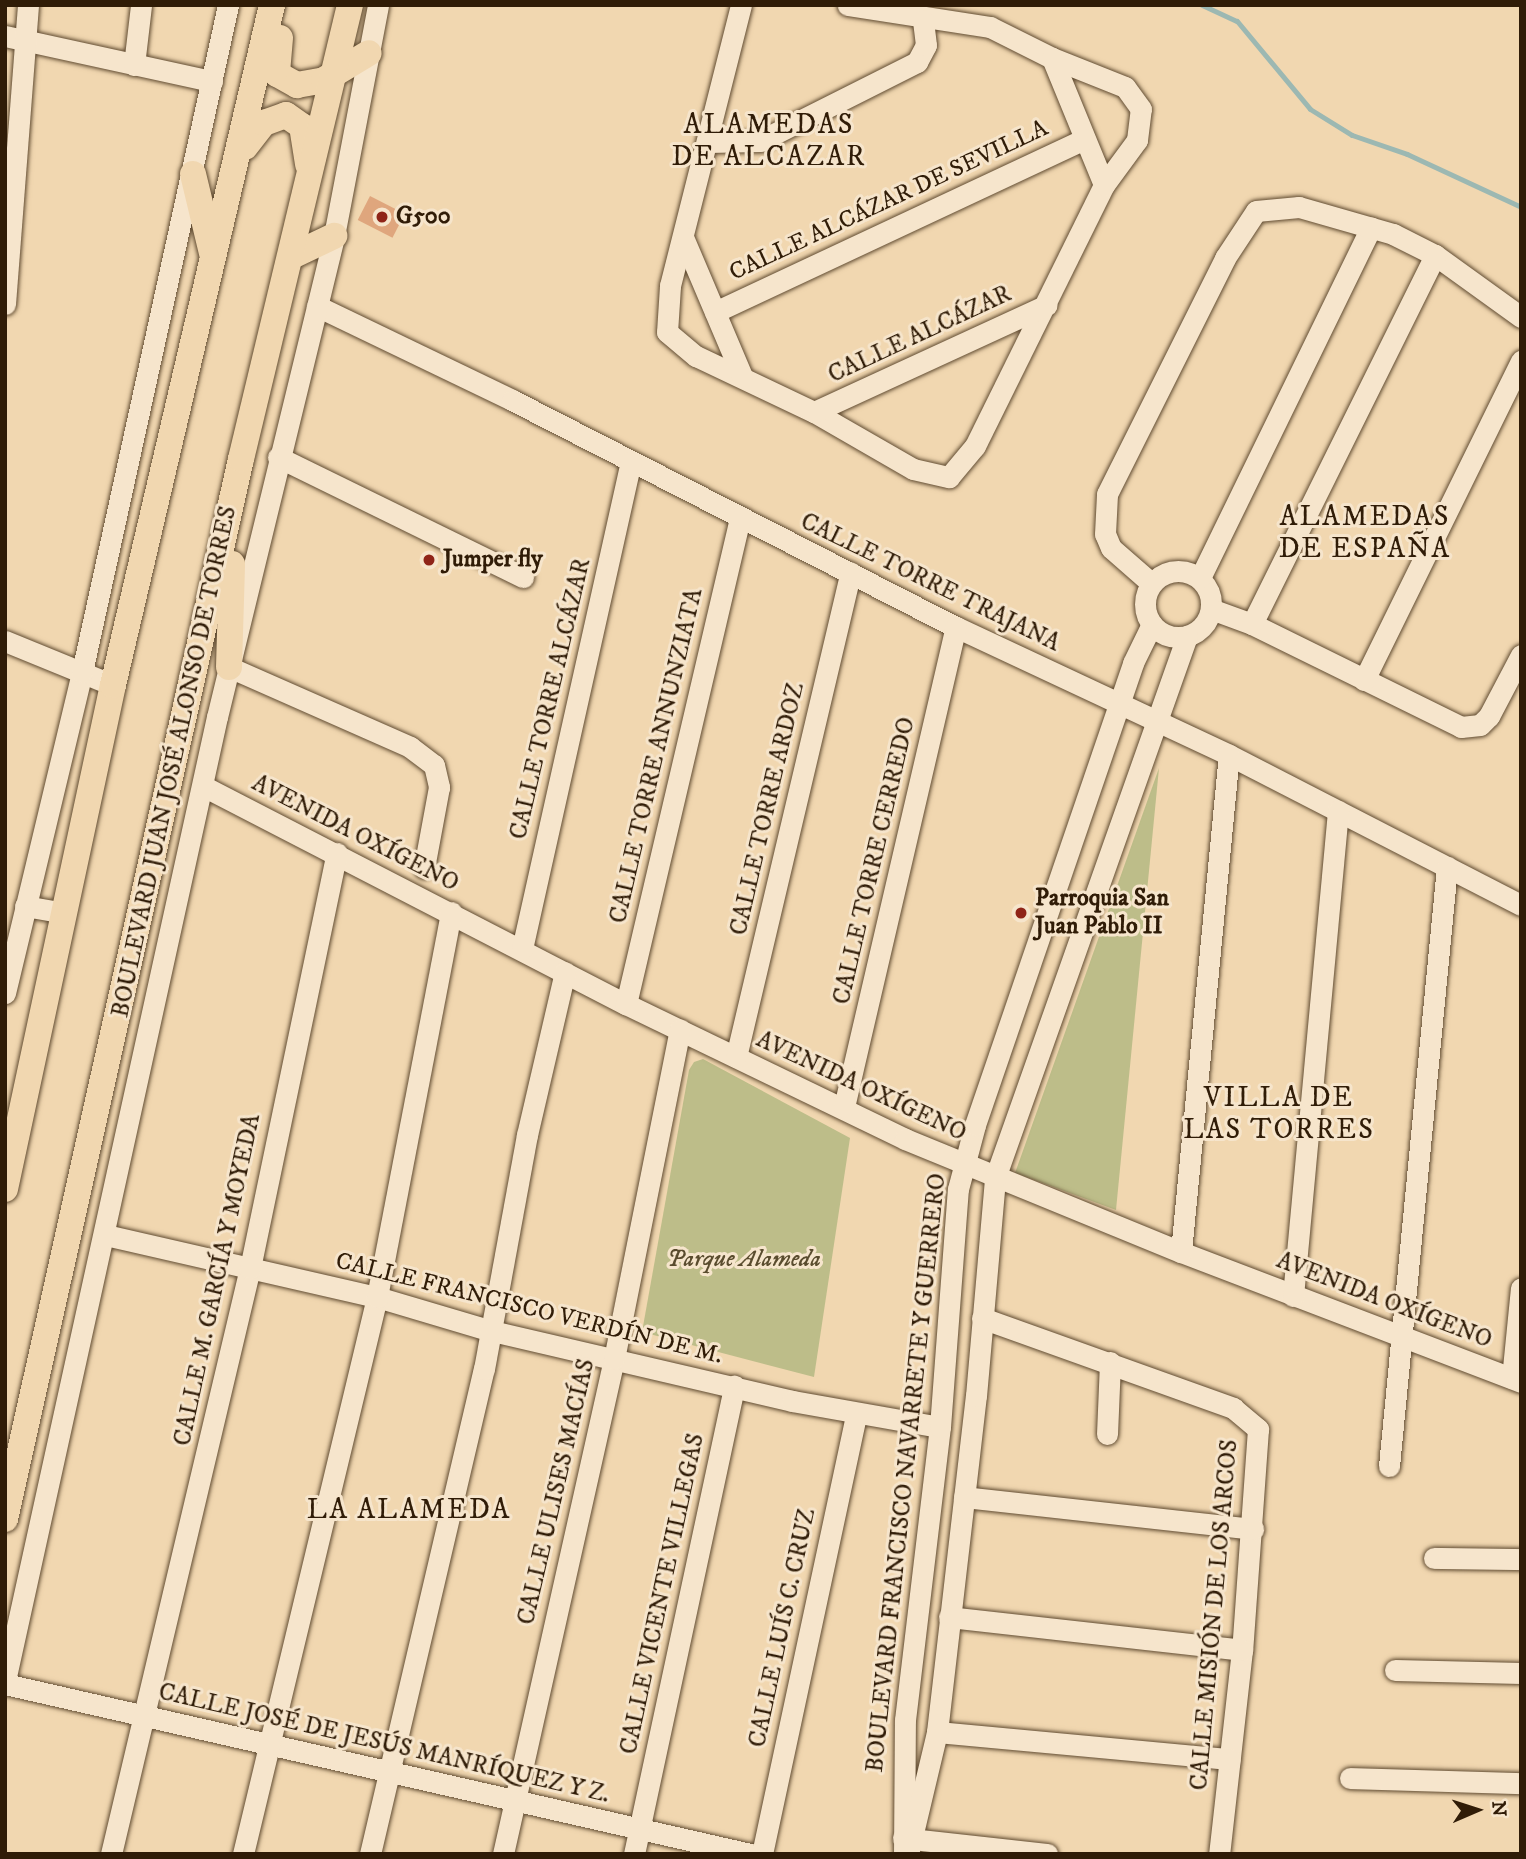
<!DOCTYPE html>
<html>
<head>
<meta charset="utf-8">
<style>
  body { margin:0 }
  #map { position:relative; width:1526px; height:1859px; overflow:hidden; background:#f1d7b0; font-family:"IM FELL DW Pica",serif }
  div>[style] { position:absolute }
  .green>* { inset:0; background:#bdbd89 }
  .stream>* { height:5px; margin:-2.5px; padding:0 2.5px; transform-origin:2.5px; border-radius:2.5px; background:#9cb8b2 }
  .building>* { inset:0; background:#dfa67d; transform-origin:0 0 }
  .roads { filter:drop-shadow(0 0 2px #604b31) drop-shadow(0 0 2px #604b31) }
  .minor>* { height:21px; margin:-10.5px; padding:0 10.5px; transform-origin:10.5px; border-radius:10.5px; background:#f6e5cc }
  .minor>.ring { margin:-10.5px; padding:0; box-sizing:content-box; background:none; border:21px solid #f6e5cc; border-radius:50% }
  .major>* { height:26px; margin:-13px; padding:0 13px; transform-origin:13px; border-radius:13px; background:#f1d7b0 }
  .dots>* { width:19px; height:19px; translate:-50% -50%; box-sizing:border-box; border:4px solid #f6e5cc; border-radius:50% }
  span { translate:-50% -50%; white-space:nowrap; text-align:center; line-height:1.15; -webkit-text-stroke:6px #f6e5cc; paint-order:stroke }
  .street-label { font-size:24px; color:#301c07 }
  .poi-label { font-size:24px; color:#301c07; font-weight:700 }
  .left { translate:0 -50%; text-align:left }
  .park-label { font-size:24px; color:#5a4c2e; font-style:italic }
  .quarter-label { font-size:28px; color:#301c07; letter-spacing:2px }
  .frame { position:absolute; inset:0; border:7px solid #301c07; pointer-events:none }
  .north { position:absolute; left:1442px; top:1775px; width:70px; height:70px; -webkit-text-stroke:5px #f6e5cc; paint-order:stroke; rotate:87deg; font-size:19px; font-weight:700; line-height:28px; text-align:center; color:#301c07 }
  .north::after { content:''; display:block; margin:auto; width:24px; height:32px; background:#301c07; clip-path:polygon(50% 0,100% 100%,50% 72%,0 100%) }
</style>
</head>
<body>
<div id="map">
  <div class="green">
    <i style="clip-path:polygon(1159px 768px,1116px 1210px,1015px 1173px)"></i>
    <i style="clip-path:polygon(703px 1059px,850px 1138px,814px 1377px,642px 1332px,689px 1070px,694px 1062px)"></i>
  </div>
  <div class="stream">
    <i style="left:1202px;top:5px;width:38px;rotate:25deg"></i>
    <i style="left:1237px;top:21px;width:114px;rotate:50.3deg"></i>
    <i style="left:1310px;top:109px;width:49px;rotate:31.8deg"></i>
    <i style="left:1352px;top:135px;width:58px;rotate:19.1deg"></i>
    <i style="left:1407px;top:154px;width:126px;rotate:24.9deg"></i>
  </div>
  <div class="building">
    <i style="left:370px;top:196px;width:39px;height:27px;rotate:27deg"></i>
  </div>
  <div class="roads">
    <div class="minor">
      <i style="left:741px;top:5px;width:290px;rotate:104.2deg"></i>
      <i style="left:670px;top:286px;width:46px;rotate:93.7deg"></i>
      <i style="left:667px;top:332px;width:38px;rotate:40deg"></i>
      <i style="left:696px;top:356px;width:131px;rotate:25.4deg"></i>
      <i style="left:814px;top:412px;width:114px;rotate:29.9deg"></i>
      <i style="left:913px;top:469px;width:37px;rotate:13deg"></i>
      <i style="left:949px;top:477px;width:40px;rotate:-50deg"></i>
      <i style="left:975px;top:446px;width:291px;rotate:-63.7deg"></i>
      <i style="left:1104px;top:185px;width:56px;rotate:-53.7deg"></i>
      <i style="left:1137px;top:140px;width:31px;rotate:-83deg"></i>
      <i style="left:1141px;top:109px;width:27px;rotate:-126deg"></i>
      <i style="left:1125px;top:87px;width:79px;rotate:-158.3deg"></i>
      <i style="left:1052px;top:58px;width:69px;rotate:-153.4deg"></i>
      <i style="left:990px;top:27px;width:144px;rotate:-171.2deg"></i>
      <i style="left:5px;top:36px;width:212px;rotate:12.3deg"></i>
      <i style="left:1052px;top:58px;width:137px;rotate:67.7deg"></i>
      <i style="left:134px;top:65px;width:60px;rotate:-83.3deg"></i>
      <i style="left:707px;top:142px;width:53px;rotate:-1.1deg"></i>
      <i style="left:760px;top:141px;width:176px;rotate:-26.7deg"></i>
      <i style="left:917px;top:62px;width:19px;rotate:-62deg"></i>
      <i style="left:926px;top:45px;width:25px;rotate:-97deg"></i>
      <i style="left:683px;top:237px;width:151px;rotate:67deg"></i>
      <i style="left:5px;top:304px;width:300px;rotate:-85.6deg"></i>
      <i style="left:317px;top:306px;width:216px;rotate:25.7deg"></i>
      <i style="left:512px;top:400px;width:499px;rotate:27.1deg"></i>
      <i style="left:956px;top:627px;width:302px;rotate:25.1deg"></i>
      <i style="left:1229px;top:755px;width:328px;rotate:27.2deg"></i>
      <i style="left:715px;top:312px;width:408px;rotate:-25.1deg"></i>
      <i style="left:814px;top:412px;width:256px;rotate:-24.7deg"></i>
      <i style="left:278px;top:457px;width:273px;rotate:26.1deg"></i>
      <i class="ring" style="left:1145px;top:571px;width:45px;height:45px"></i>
      <i style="left:1200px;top:578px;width:390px;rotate:-64deg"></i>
      <i style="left:1151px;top:583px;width:53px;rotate:-138.8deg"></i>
      <i style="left:1111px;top:548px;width:15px;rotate:-113deg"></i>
      <i style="left:1105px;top:534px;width:40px;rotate:-87.1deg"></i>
      <i style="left:1107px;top:494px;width:264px;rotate:-63.4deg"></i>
      <i style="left:1225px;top:258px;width:56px;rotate:-56.6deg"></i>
      <i style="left:1256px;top:211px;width:43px;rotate:-5.3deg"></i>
      <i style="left:1299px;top:207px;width:98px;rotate:16deg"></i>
      <i style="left:1393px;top:234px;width:47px;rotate:26.6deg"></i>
      <i style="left:1435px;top:255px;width:106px;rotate:35.8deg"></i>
      <i style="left:1211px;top:609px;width:44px;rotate:20.1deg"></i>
      <i style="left:1252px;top:624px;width:233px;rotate:26.2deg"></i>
      <i style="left:1461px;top:727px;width:19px;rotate:-6deg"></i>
      <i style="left:1480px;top:725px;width:13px;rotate:-45deg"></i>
      <i style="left:1489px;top:716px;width:69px;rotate:-62.3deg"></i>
      <i style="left:1252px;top:624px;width:412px;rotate:-63.6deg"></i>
      <i style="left:5px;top:641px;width:117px;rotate:22.2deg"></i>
      <i style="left:229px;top:667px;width:198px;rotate:23.8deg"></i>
      <i style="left:410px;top:747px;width:30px;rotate:37deg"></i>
      <i style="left:434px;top:765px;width:23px;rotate:77deg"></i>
      <i style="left:439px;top:787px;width:82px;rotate:100.5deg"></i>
      <i style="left:1364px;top:680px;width:356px;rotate:-63.8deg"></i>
      <i style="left:203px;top:786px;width:476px;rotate:27.3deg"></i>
      <i style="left:626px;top:1004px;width:310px;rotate:25.8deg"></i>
      <i style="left:905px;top:1139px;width:298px;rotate:22.3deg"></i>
      <i style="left:1181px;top:1252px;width:364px;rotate:20.9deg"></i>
      <i style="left:25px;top:906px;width:39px;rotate:10deg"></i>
      <i style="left:522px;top:949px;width:500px;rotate:-77.41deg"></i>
      <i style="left:5px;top:993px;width:330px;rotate:-76.5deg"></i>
      <i style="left:82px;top:672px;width:683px;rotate:-77.65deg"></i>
      <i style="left:626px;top:1004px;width:498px;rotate:-76.8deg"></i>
      <i style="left:736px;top:1057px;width:498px;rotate:-76.7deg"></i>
      <i style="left:844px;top:1107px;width:493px;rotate:-76.9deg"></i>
      <i style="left:106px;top:1235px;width:278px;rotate:12.9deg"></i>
      <i style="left:377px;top:1297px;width:120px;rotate:16.5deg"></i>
      <i style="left:492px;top:1331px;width:308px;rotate:13.1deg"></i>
      <i style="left:792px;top:1401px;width:150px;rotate:10deg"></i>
      <i style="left:1181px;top:1252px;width:499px;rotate:-84.5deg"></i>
      <i style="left:1293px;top:1296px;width:487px;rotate:-84.7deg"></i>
      <i style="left:982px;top:1318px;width:267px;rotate:19.7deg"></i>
      <i style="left:1233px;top:1408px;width:33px;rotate:40deg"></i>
      <i style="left:1258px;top:1429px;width:222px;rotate:94.1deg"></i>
      <i style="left:1242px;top:1650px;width:205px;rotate:96.4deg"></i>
      <i style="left:1512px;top:1378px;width:90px;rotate:-84.3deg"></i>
      <i style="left:1107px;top:1434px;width:72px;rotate:-87.6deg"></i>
      <i style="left:1389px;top:1466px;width:602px;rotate:-84.47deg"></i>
      <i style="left:964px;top:1497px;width:291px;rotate:6.3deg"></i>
      <i style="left:1434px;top:1558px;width:87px;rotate:0.7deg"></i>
      <i style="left:949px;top:1617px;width:295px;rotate:6.4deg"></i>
      <i style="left:1395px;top:1670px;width:126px;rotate:1.4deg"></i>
      <i style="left:5px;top:1681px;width:987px;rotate:-77.6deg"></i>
      <i style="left:217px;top:717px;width:495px;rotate:-76.3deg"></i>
      <i style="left:334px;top:236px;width:235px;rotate:-79.2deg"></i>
      <i style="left:5px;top:1684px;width:764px;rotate:12.85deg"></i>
      <i style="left:937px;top:1732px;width:294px;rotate:5.3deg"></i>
      <i style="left:1350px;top:1778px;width:171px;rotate:1.7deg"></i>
      <i style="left:903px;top:1838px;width:145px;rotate:6.3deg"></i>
      <i style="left:111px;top:1854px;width:602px;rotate:-76.66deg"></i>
      <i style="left:250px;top:1268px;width:424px;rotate:-78.2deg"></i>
      <i style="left:243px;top:1854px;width:573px;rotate:-76.47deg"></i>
      <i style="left:377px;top:1297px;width:392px;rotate:-79.1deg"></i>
      <i style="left:370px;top:1854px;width:498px;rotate:-76.8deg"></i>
      <i style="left:484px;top:1369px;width:238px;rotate:-79.6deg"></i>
      <i style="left:527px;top:1135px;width:167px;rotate:-76.9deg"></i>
      <i style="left:503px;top:1854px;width:507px;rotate:-77.36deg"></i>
      <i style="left:614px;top:1359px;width:336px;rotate:-78.7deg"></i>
      <i style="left:634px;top:1854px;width:479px;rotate:-77.9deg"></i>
      <i style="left:762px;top:1854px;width:450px;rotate:-77.9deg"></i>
      <i style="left:904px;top:1854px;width:134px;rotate:-89.6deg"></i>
      <i style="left:905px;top:1720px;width:295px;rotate:-83.2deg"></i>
      <i style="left:940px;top:1427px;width:239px;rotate:-85.7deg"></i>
      <i style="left:958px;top:1189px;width:66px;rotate:-75.1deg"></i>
      <i style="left:975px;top:1125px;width:488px;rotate:-71.1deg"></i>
      <i style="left:1133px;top:663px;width:43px;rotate:-64deg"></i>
      <i style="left:908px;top:1854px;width:125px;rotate:-76.6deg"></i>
      <i style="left:937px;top:1732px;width:338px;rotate:-83.4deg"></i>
      <i style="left:976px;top:1396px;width:219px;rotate:-85deg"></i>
      <i style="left:995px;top:1178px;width:575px;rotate:-70.49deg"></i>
    </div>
    <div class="major">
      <i style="left:280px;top:38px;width:36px;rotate:95deg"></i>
      <i style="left:277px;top:74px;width:23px;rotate:29deg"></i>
      <i style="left:297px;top:85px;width:27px;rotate:-10deg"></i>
      <i style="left:324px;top:80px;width:52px;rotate:-31deg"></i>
      <i style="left:245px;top:147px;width:31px;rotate:-52deg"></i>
      <i style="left:264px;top:123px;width:23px;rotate:-20deg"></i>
      <i style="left:286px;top:115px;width:19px;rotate:35deg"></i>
      <i style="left:302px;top:126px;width:39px;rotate:81deg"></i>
      <i style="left:193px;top:174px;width:85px;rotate:76.5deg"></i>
      <i style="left:292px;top:256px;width:47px;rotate:-25.5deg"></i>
      <i style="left:229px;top:667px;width:103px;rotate:-88.3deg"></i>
      <i style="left:5px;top:1189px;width:515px;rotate:-77.91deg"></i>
      <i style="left:113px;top:685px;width:698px;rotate:-76.84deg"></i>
      <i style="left:5px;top:1519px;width:1086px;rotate:-77.45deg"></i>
      <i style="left:241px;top:459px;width:467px;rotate:-76.5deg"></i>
    </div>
  </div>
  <div class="dots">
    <i style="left:382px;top:217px;background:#8f2418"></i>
    <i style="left:429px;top:560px;background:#8f2418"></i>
    <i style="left:1021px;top:913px;background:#8f2418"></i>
  </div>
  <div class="street-label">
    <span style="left:889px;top:201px;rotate:-25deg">CALLE ALCÁZAR DE SEVILLA</span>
    <span style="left:920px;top:335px;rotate:-25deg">CALLE ALCÁZAR</span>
    <span style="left:930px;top:583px;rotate:26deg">CALLE TORRE TRAJANA</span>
    <span style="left:551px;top:699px;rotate:-77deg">CALLE TORRE ALCÁZAR</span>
    <span style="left:657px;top:756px;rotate:-77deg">CALLE TORRE ANNUNZIATA</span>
    <span style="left:175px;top:762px;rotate:-78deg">BOULEVARD JUAN JOSÉ ALONSO DE TORRES</span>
    <span style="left:768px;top:809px;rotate:-77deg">CALLE TORRE ARDOZ</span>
    <span style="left:355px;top:834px;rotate:27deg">AVENIDA OXÍGENO</span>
    <span style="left:875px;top:861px;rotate:-77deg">CALLE TORRE CERREDO</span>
    <span style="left:861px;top:1087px;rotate:25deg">AVENIDA OXÍGENO</span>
    <span style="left:218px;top:1280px;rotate:-78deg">CALLE M. GARCÍA Y MOYEDA</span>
    <span style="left:1384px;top:1301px;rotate:21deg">AVENIDA OXÍGENO</span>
    <span style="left:529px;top:1309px;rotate:14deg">CALLE FRANCISCO VERDÍN DE M.</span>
    <span style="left:907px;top:1473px;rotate:-84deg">BOULEVARD FRANCISCO NAVARRETE Y GUERRERO</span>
    <span style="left:557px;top:1492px;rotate:-77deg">CALLE ULISES MACÍAS</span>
    <span style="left:663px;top:1594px;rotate:-78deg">CALLE VICENTE VILLEGAS</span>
    <span style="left:1215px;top:1615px;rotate:-85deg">CALLE MISIÓN DE LOS ARCOS</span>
    <span style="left:783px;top:1628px;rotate:-78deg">CALLE LUÍS C. CRUZ</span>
    <span style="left:384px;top:1744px;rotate:13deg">CALLE JOSÉ DE JESÚS MANRÍQUEZ Y Z.</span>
  </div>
  <div class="poi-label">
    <span class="left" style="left:396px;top:217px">G500</span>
    <span class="left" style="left:443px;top:560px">Jumper fly</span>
    <span class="left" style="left:1035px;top:913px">Parroquia San<br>Juan Pablo II</span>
  </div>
  <div class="park-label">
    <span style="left:744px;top:1260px">Parque Alameda</span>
  </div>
  <div class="quarter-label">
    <span style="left:769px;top:141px">ALAMEDAS<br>DE ALCAZAR</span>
    <span style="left:1365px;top:533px">ALAMEDAS<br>DE ESPAÑA</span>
    <span style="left:1279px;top:1114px">VILLA DE<br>LAS TORRES</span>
    <span style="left:409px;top:1510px">LA ALAMEDA</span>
  </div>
  <div class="frame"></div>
  <div class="north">N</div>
</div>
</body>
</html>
